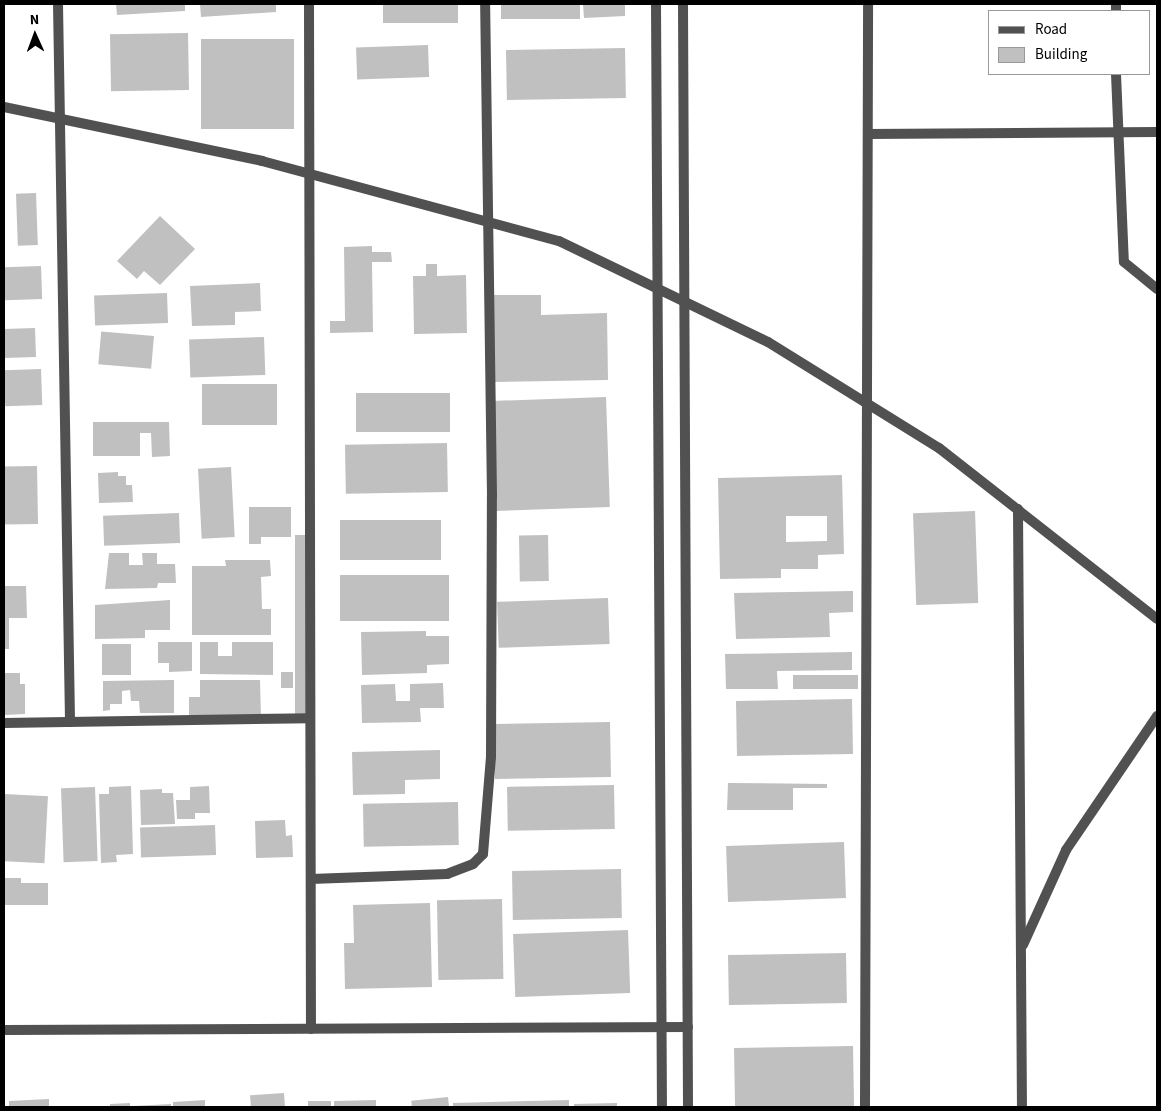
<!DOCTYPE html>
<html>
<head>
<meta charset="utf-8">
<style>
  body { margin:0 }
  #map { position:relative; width:1161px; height:1111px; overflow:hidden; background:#fff; font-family:"Source Sans 3",sans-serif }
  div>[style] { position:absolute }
  .building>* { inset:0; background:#c0c0c0; transform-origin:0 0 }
  .minor>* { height:10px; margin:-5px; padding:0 5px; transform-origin:5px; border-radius:5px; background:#515151 }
  .tertiary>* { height:10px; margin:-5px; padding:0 5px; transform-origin:5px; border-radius:5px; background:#515151 }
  span { translate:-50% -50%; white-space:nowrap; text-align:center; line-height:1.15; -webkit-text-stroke:5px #fff; paint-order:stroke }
  .frame { position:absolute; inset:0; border:5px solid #000; pointer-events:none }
  .legend { position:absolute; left:988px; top:10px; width:162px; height:65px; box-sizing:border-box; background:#fff; border:1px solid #999; margin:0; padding:6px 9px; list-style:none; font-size:15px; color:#000 }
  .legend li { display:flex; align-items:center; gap:10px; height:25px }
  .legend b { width:25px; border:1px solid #999 }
  .north { position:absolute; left:10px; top:10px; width:50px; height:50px; -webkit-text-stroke:4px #fff; paint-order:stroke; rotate:358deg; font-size:14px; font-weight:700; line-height:20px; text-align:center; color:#000 }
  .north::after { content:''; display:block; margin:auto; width:18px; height:22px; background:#000; clip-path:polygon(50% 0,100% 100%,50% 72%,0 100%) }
</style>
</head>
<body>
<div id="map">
  <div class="building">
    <i style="clip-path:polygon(116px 4px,185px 4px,185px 11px,117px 15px)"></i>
    <i style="clip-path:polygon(200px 4px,276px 4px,276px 12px,201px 17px)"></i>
    <i style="left:383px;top:4px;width:75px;height:19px"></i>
    <i style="left:501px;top:4px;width:79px;height:15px"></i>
    <i style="clip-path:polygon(583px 4px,625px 4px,625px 16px,584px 18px)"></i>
    <i style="left:188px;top:33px;width:57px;height:78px;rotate:89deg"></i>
    <i style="left:201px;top:39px;width:93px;height:90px"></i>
    <i style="left:428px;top:45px;width:32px;height:72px;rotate:88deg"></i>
    <i style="left:625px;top:48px;width:50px;height:119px;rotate:89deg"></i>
    <i style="left:36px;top:193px;width:52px;height:20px;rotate:88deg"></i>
    <i style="clip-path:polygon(160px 216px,195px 249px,160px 285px,144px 271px,137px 279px,117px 261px)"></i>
    <i style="clip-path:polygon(372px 246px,372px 252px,391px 252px,392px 262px,372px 262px,373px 332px,330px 333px,330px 321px,345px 321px,344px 247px)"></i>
    <i style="clip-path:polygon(426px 264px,437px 264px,437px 276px,466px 275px,467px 333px,414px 334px,413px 276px,426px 276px)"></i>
    <i style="left:41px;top:266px;width:33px;height:37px;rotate:88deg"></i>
    <i style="clip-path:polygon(260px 283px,261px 311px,235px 312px,235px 325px,192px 326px,190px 286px)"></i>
    <i style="left:167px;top:293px;width:30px;height:73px;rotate:88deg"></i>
    <i style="clip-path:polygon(491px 295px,541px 295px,541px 315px,607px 313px,608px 380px,493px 382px)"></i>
    <i style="left:35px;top:328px;width:29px;height:31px;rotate:88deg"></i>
    <i style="left:154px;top:336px;width:33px;height:53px;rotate:95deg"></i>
    <i style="left:264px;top:337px;width:38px;height:75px;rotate:88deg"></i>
    <i style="left:41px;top:369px;width:36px;height:37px;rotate:88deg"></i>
    <i style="left:202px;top:384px;width:75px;height:41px"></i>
    <i style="left:450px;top:393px;width:39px;height:94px;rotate:90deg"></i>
    <i style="left:606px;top:397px;width:110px;height:114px;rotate:88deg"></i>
    <i style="clip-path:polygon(93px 422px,169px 422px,170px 456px,152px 457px,151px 433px,140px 433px,140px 456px,93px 456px)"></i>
    <i style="left:447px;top:443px;width:49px;height:102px;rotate:89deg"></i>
    <i style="left:37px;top:466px;width:58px;height:33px;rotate:89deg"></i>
    <i style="left:231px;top:467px;width:70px;height:33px;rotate:87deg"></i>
    <i style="clip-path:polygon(118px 472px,118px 476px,126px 476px,126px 485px,132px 485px,133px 502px,99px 503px,98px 473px)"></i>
    <i style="clip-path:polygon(evenodd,842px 475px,844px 554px,818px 555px,818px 569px,781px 569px,781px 578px,720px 579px,718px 478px,842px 475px,786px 516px,827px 516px,827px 541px,786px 542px,786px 516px)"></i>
    <i style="clip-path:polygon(249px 507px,291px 507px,291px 537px,261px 537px,261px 544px,249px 544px)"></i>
    <i style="left:975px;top:511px;width:92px;height:62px;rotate:88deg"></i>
    <i style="left:179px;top:513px;width:30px;height:76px;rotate:88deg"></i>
    <i style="left:340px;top:520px;width:101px;height:40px"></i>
    <i style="left:295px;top:535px;width:12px;height:179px"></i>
    <i style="left:548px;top:535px;width:46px;height:29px;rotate:89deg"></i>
    <i style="clip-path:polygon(109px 553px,129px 553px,129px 565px,143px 565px,142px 553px,157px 553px,157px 564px,175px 564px,176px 583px,158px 583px,157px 588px,105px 589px)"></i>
    <i style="clip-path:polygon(225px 560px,270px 560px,271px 576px,261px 577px,262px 609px,271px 609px,271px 635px,192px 635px,192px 566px,226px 566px)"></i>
    <i style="left:340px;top:575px;width:109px;height:46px"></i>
    <i style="clip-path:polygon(4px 586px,26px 586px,27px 618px,9px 618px,9px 649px,4px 649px)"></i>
    <i style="clip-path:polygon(853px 591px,853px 612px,829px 613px,830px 637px,736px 639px,734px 593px)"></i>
    <i style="left:608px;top:598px;width:46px;height:111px;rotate:88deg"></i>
    <i style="clip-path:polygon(170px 600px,170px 630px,145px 630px,145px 638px,95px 639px,95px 605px)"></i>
    <i style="clip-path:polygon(426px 631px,426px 636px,449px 636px,449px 664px,427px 665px,427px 673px,362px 675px,361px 632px)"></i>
    <i style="clip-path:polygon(158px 642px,192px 642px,192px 671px,169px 672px,169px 663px,158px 663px)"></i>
    <i style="clip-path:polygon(200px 642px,218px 642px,218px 656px,232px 656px,232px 642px,273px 642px,273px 675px,200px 674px)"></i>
    <i style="left:131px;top:644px;width:31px;height:29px;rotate:90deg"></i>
    <i style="clip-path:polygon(852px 652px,852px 670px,777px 671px,778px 689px,726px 689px,725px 654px)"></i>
    <i style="left:281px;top:672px;width:12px;height:16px"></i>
    <i style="clip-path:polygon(4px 673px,20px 673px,20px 684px,25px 684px,25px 714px,4px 715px)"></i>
    <i style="left:858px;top:675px;width:14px;height:65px;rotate:90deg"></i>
    <i style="clip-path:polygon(174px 680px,174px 713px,140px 713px,139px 701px,131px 701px,130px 690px,122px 691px,122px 704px,110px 704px,110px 710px,103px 711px,103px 681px)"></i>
    <i style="clip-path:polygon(200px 680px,260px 680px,261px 718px,189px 719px,189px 697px,200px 697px)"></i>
    <i style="clip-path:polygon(443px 683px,444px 708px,420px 708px,421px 722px,362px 723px,361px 685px,395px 684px,396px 701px,410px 701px,410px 684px)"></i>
    <i style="left:852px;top:699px;width:55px;height:116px;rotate:89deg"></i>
    <i style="left:610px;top:722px;width:55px;height:116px;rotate:89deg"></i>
    <i style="clip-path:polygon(440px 750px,440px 779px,405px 780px,405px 794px,353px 795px,352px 752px)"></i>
    <i style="clip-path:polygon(728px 783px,827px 784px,827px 788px,793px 788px,793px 810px,727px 810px)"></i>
    <i style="left:614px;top:785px;width:44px;height:107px;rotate:89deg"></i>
    <i style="clip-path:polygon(131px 786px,133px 854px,116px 855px,117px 862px,101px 863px,99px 794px,109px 794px,109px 787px)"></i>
    <i style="clip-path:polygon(209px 786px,210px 813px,195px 813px,195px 819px,177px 819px,176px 800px,190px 800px,190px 787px)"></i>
    <i style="left:95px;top:787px;width:74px;height:34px;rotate:88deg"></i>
    <i style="clip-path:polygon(162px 789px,162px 793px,173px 793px,175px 824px,141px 825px,140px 790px)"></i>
    <i style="left:4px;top:794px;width:44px;height:67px;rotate:3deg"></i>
    <i style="left:458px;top:802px;width:43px;height:95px;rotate:89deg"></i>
    <i style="clip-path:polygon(285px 820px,286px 836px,292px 835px,293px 857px,256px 858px,255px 821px)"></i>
    <i style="left:215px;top:825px;width:30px;height:75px;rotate:88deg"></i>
    <i style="left:844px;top:842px;width:56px;height:118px;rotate:88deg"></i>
    <i style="left:621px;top:869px;width:49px;height:109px;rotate:89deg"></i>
    <i style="clip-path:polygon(4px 878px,21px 878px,21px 883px,48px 883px,48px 905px,4px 905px)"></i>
    <i style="left:502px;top:899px;width:80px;height:65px;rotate:89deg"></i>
    <i style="clip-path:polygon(430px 903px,432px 987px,345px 989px,344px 943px,354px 943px,353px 905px)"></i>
    <i style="left:628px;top:930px;width:63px;height:115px;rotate:88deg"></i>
    <i style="left:846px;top:953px;width:50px;height:118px;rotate:89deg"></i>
    <i style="left:853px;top:1046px;width:61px;height:119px;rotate:89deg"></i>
    <i style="left:284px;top:1093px;width:14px;height:34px;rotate:86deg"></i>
    <i style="left:448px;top:1097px;width:10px;height:37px;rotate:84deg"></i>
    <i style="clip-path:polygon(49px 1099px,49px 1107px,9px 1107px,9px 1101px)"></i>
    <i style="clip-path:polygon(205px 1100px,205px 1107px,173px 1107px,173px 1102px)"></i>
    <i style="clip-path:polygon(376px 1100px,376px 1107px,334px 1107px,334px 1101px)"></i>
    <i style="clip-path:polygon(569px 1100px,569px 1107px,453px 1107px,453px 1103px)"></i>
    <i style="left:308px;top:1101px;width:23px;height:6px"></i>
    <i style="clip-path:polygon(130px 1103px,130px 1107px,110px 1107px,110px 1104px)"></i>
    <i style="clip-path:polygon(617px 1103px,617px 1107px,574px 1107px,574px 1104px)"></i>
    <i style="clip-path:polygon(171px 1104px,171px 1107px,133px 1107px,133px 1106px)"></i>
  </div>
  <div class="minor">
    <i style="left:58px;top:4px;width:718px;rotate:89.04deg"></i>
    <i style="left:309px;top:4px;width:1025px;rotate:89.89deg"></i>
    <i style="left:1116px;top:4px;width:7px;rotate:90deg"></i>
    <i style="left:1116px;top:74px;width:188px;rotate:87.6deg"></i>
    <i style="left:1124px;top:262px;width:43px;rotate:39.3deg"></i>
    <i style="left:4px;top:107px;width:264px;rotate:11.8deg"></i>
    <i style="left:262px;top:161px;width:308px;rotate:15.1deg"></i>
    <i style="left:559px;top:241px;width:232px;rotate:25.8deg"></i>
    <i style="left:768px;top:342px;width:201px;rotate:31.8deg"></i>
    <i style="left:939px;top:448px;width:277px;rotate:38.1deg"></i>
    <i style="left:868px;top:134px;width:289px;rotate:-0.4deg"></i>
    <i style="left:1018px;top:509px;width:598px;rotate:89.62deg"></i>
    <i style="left:4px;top:723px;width:306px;rotate:-0.9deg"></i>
    <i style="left:311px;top:879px;width:136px;rotate:-2.1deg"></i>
    <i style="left:447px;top:874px;width:28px;rotate:-21deg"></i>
    <i style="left:473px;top:864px;width:14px;rotate:-45deg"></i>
    <i style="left:483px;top:854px;width:97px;rotate:-85.3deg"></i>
    <i style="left:491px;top:757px;width:261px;rotate:-89.8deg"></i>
    <i style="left:492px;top:496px;width:492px;rotate:-90.8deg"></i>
    <i style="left:1023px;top:945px;width:104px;rotate:-65.6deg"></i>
    <i style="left:1066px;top:850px;width:162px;rotate:-55.8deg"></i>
    <i style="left:4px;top:1030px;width:684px;rotate:-0.25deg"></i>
    <i style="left:865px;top:1107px;width:1103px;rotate:-89.84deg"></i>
  </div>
  <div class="tertiary">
    <i style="left:656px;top:4px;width:1103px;rotate:89.69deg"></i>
    <i style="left:683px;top:4px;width:1103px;rotate:89.74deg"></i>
  </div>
  <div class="frame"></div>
  <ul class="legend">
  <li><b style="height:6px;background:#515151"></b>Road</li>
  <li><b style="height:14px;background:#c0c0c0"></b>Building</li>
  </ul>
  <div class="north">N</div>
</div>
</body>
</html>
